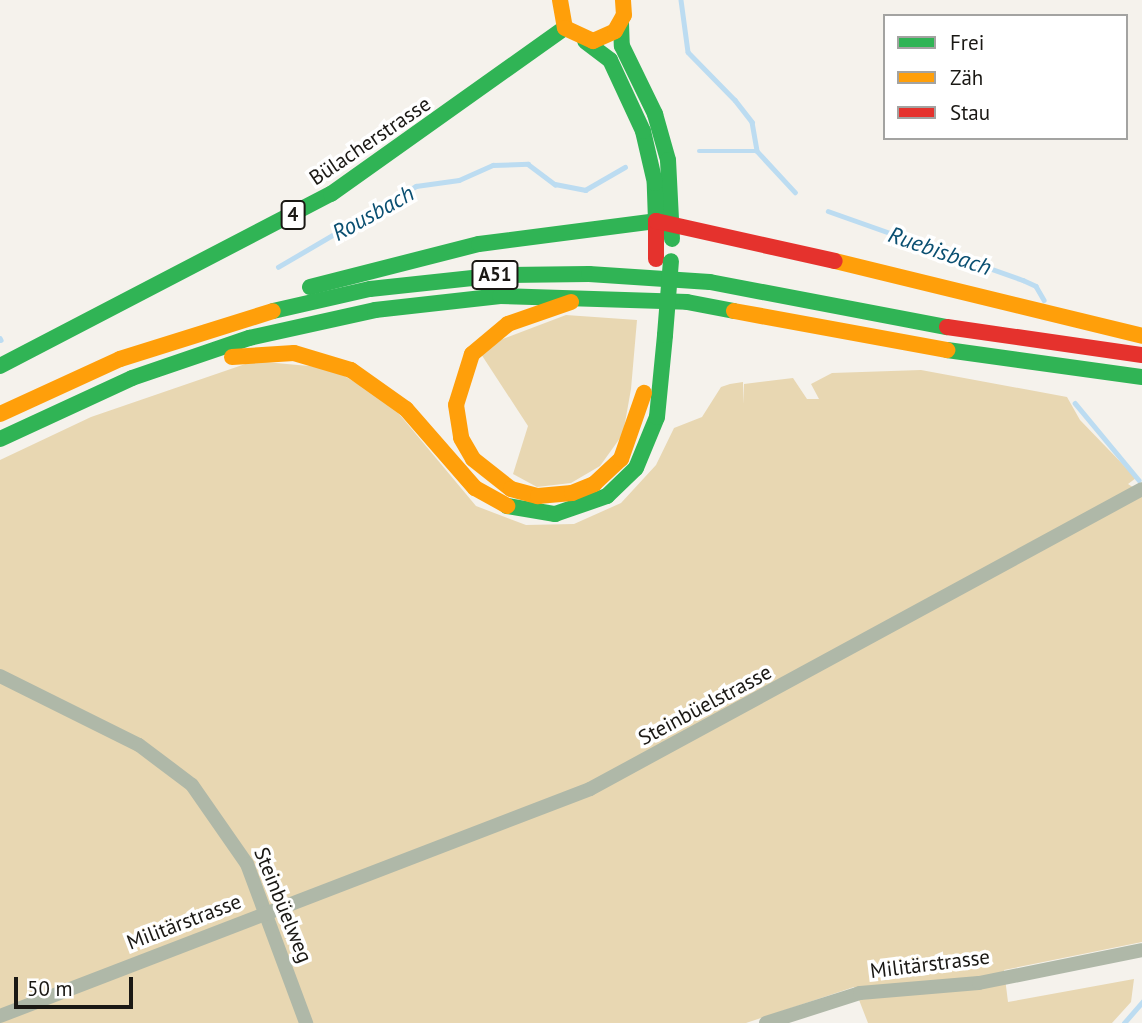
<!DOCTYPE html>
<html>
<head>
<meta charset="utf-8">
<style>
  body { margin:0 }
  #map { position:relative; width:1142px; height:1023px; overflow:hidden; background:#f5f2ec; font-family:"PT Sans",sans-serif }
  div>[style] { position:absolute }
  .green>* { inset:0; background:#e8d7b2 }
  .stream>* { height:4.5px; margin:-2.25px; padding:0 2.25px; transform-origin:2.25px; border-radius:2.25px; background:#bcdcf1 }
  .street>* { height:14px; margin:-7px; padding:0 7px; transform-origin:7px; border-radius:7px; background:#afb8a8 }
  .fast>* { height:16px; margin:-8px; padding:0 8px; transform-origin:8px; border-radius:8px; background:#30b455 }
  .slow>* { height:16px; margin:-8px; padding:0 8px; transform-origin:8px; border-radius:8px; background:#ff9f0a }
  .jam>* { height:16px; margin:-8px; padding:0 8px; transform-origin:8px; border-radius:8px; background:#e5322d }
  .fast-bridge>* { height:16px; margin:-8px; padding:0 8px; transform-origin:8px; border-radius:8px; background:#30b455 }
  span { translate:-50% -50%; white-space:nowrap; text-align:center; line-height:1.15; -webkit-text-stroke:7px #fff; paint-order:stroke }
  .shield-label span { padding:2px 5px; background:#fff; border:2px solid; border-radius:5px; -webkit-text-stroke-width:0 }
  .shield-label { font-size:19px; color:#1a1814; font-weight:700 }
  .street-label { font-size:21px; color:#1a1814 }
  .water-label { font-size:23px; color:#0a4f71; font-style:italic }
  .legend { position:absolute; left:883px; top:14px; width:245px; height:126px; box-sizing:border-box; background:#fff; border:2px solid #a3a3a1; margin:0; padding:9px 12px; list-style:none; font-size:21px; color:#1a1814 }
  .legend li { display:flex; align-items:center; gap:14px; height:35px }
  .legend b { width:35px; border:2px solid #a3a3a1 }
  .scale { position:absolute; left:14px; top:977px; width:119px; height:32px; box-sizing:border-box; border:4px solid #1a1814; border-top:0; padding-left:9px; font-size:21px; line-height:24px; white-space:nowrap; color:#1a1814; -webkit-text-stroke:5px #fff; paint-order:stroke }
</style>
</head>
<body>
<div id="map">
  <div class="green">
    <i style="clip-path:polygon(566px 315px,637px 320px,631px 389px,623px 434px,600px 466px,571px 483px,537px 487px,513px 474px,528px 426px,481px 354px,492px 343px)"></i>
    <i style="clip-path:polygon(254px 361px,331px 368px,390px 403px,476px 506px,526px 525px,574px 524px,621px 503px,656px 465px,674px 428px,702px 417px,721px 387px,730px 384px,743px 382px,743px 404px,744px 384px,793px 378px,807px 399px,819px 399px,811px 384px,832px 373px,921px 370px,1067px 397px,1080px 420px,1136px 478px,1128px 484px,1142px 493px,1142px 942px,1004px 970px,1008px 1002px,1134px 979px,1131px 1002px,1112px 1023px,868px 1023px,854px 987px,746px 1023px,0 1023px,0 460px,91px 417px)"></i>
  </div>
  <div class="stream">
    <i style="left:681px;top:0;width:52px;rotate:82.3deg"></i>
    <i style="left:688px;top:52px;width:67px;rotate:45.6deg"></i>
    <i style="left:735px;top:100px;width:28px;rotate:52deg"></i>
    <i style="left:752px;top:122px;width:29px;rotate:80deg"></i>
    <i style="left:757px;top:151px;width:56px;rotate:47.2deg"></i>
    <i style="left:699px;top:151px;width:58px"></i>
    <i style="left:828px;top:211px;width:207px;rotate:19.5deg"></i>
    <i style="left:1023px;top:280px;width:14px;rotate:25deg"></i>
    <i style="left:1036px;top:286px;width:16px;rotate:60deg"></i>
    <i style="left:278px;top:267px;width:160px;rotate:-30.4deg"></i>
    <i style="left:416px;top:186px;width:43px;rotate:-7.9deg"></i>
    <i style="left:459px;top:180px;width:37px;rotate:-24deg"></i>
    <i style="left:493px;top:165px;width:35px;rotate:-2deg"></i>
    <i style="left:528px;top:164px;width:34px;rotate:37deg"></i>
    <i style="left:555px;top:184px;width:31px;rotate:11deg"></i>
    <i style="left:585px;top:190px;width:46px;rotate:-29.9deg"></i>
    <i style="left:0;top:338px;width:2px;rotate:63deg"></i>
    <i style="left:1075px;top:403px;width:100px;rotate:50.3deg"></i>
    <i style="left:1124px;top:1023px;width:28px;rotate:-49deg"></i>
  </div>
  <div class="street">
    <i style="left:0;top:676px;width:155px;rotate:26.4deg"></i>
    <i style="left:139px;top:745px;width:66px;rotate:37deg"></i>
    <i style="left:192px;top:785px;width:96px;rotate:55.2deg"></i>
    <i style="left:247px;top:864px;width:170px;rotate:69.6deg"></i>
    <i style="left:0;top:1016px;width:632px;rotate:-21.04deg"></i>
    <i style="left:590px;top:789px;width:628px;rotate:-28.52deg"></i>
    <i style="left:766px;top:1023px;width:99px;rotate:-17.7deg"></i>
    <i style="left:860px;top:993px;width:119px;rotate:-4.8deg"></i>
    <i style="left:979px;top:983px;width:166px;rotate:-11.4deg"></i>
  </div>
  <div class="fast">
    <i style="left:621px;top:23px;width:23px;rotate:88deg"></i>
    <i style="left:622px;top:46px;width:76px;rotate:64.1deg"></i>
    <i style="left:655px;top:114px;width:48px;rotate:74.2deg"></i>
    <i style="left:668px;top:160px;width:79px;rotate:87.1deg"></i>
    <i style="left:310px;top:287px;width:174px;rotate:-14.3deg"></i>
    <i style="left:479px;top:244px;width:178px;rotate:-7.4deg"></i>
    <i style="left:656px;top:221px;width:38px;rotate:-92deg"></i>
    <i style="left:655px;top:183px;width:53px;rotate:-103deg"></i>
    <i style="left:643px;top:131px;width:78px;rotate:-114.9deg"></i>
    <i style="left:610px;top:60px;width:31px;rotate:-143deg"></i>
    <i style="left:273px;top:311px;width:99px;rotate:-12.8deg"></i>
    <i style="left:370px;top:289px;width:131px;rotate:-6.1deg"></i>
    <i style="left:500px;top:275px;width:89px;rotate:-0.6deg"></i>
    <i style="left:589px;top:274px;width:121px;rotate:3.8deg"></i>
    <i style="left:710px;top:282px;width:241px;rotate:10.8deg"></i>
    <i style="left:947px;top:350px;width:197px;rotate:7.9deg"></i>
    <i style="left:0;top:366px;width:373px;rotate:-27.5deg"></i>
    <i style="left:331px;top:194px;width:287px;rotate:-35.4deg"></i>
    <i style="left:0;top:439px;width:145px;rotate:-24.8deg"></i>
    <i style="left:132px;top:378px;width:124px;rotate:-18.9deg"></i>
    <i style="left:249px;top:338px;width:129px;rotate:-12.5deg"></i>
    <i style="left:375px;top:310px;width:126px;rotate:-6.4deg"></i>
    <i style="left:500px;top:296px;width:187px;rotate:1.8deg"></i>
    <i style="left:687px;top:302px;width:48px;rotate:10.8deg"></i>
    <i style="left:507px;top:506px;width:49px;rotate:9.5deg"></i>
    <i style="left:555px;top:514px;width:55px;rotate:-19.1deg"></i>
    <i style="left:607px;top:496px;width:40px;rotate:-44deg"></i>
    <i style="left:636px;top:468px;width:55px;rotate:-67.6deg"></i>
    <i style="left:657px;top:417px;width:82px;rotate:-84.4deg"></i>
  </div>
  <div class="slow">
    <i style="left:560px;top:0;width:28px;rotate:80deg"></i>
    <i style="left:565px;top:28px;width:31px;rotate:25deg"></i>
    <i style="left:593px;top:41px;width:24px;rotate:-24deg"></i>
    <i style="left:615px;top:31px;width:18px;rotate:-61deg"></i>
    <i style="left:624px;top:15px;width:15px;rotate:-94deg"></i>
    <i style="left:835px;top:261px;width:316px;rotate:13.7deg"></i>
    <i style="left:571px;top:302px;width:67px;rotate:160.8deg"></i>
    <i style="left:508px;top:324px;width:47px;rotate:140.2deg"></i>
    <i style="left:472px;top:354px;width:53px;rotate:107.4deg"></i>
    <i style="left:456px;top:405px;width:33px;rotate:81deg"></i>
    <i style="left:461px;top:438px;width:24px;rotate:60deg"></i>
    <i style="left:473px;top:459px;width:48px;rotate:38.3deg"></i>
    <i style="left:511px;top:489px;width:28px;rotate:15deg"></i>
    <i style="left:538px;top:496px;width:34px;rotate:-5deg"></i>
    <i style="left:572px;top:493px;width:24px;rotate:-22deg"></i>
    <i style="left:594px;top:484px;width:37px;rotate:-43deg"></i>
    <i style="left:621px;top:459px;width:70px;rotate:-70.8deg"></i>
    <i style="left:734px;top:311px;width:217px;rotate:10.4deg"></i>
    <i style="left:232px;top:357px;width:62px;rotate:-3.7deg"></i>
    <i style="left:294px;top:353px;width:59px;rotate:16.6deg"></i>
    <i style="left:351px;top:370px;width:67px;rotate:35.3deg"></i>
    <i style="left:406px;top:409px;width:105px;rotate:48.9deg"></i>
    <i style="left:475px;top:488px;width:37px;rotate:29deg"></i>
    <i style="left:0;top:414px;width:132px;rotate:-24.6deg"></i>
    <i style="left:120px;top:359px;width:160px;rotate:-17.4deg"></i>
  </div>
  <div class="jam">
    <i style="left:656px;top:259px;width:38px;rotate:-90deg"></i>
    <i style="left:656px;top:221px;width:183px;rotate:12.6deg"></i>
    <i style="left:947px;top:327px;width:197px;rotate:8.2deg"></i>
  </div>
  <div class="fast-bridge">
    <i style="left:665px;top:335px;width:74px;rotate:-85.4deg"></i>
  </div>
  <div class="shield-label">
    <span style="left:293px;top:215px">4</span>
    <span style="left:495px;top:275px">A51</span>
  </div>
  <div class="street-label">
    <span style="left:370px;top:141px;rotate:-34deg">Bülacherstrasse</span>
    <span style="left:705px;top:705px;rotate:-28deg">Steinbüelstrasse</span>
    <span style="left:283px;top:905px;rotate:68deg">Steinbüelweg</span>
    <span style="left:184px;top:922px;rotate:-21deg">Militärstrasse</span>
    <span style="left:930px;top:964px;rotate:-7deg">Militärstrasse</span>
  </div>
  <div class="water-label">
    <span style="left:373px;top:213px;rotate:-29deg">Rousbach</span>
    <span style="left:940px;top:251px;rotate:19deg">Ruebisbach</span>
  </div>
  <ul class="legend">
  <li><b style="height:9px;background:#30b455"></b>Frei</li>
  <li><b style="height:9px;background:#ff9f0a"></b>Zäh</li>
  <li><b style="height:9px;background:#e5322d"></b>Stau</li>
  </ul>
  <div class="scale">50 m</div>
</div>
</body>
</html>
